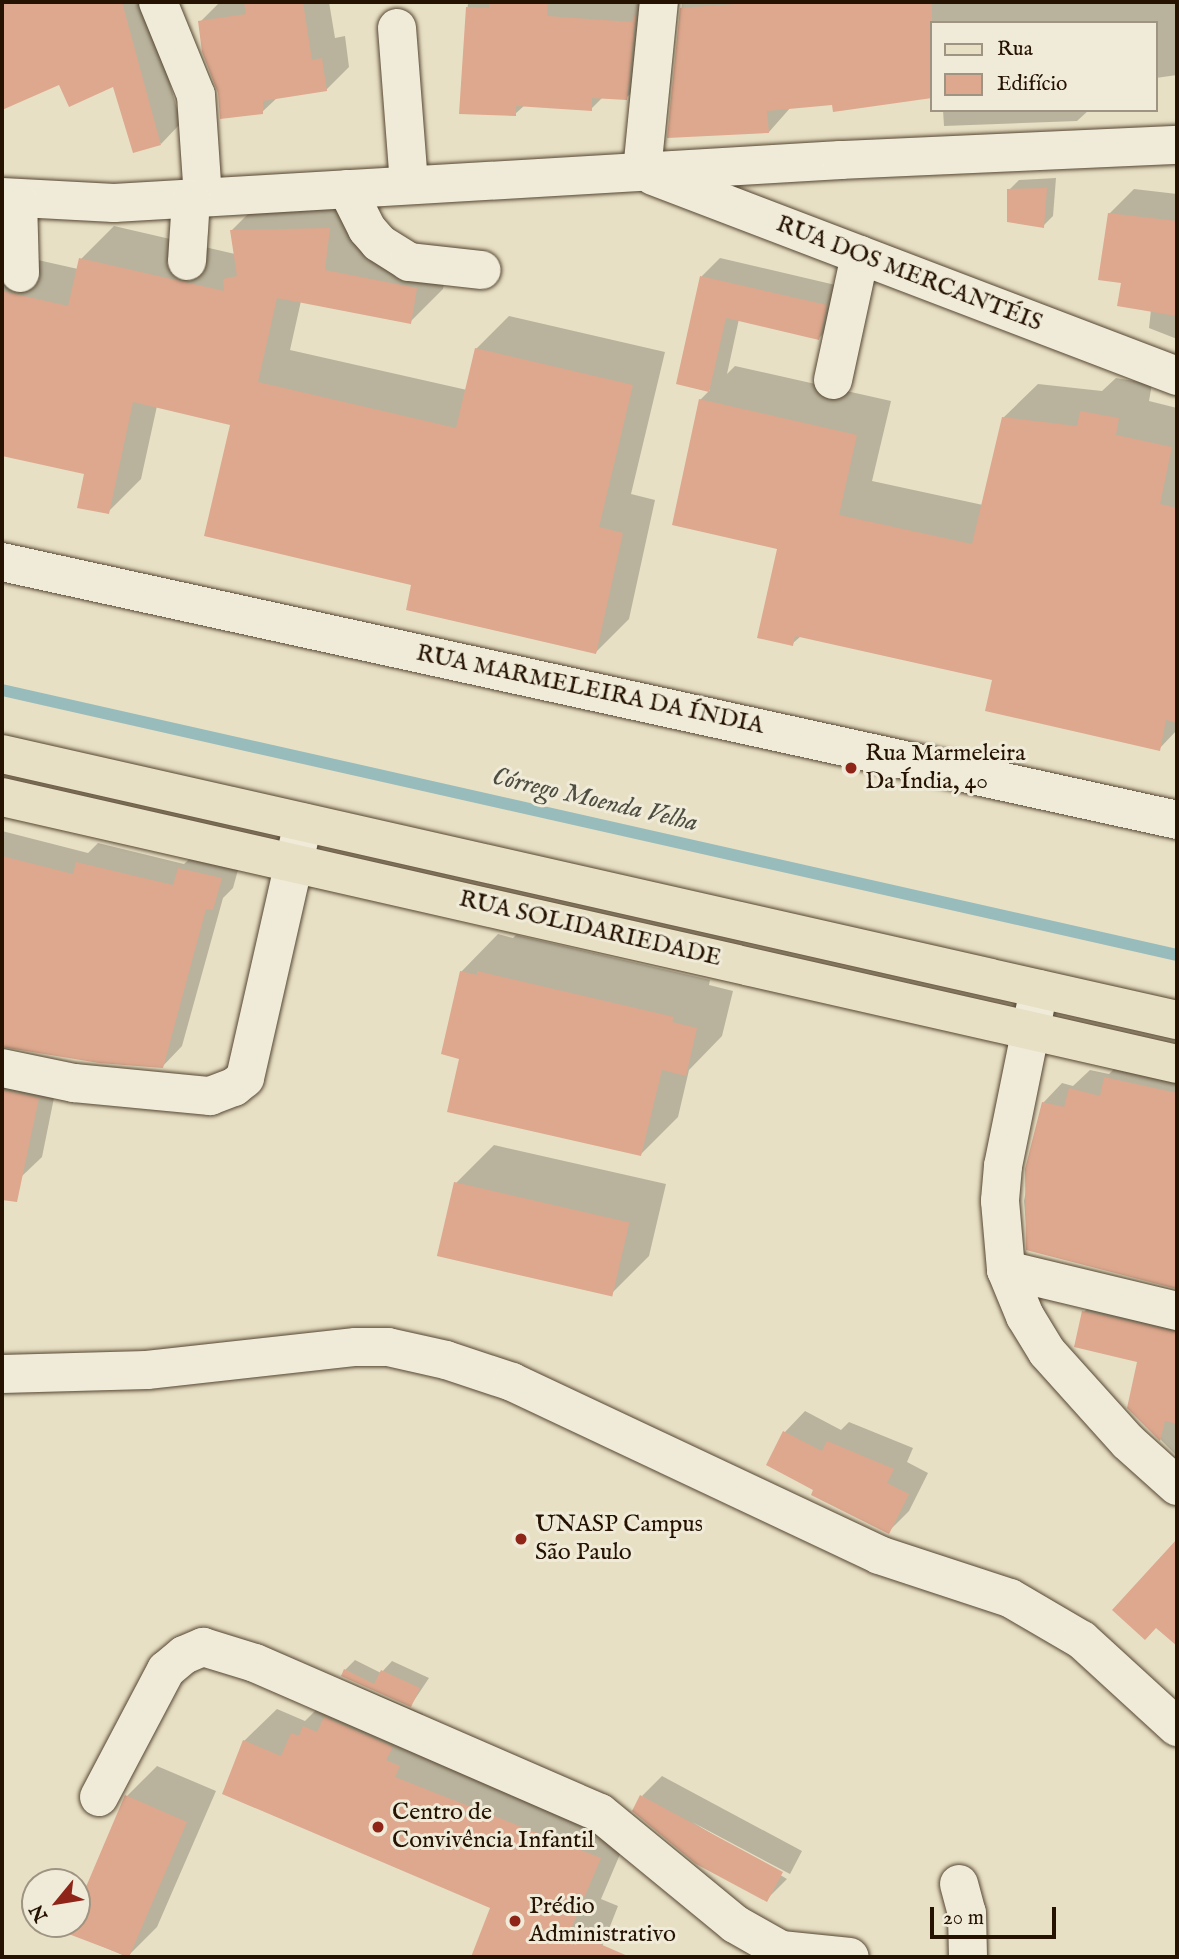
<!DOCTYPE html>
<html>
<head>
<meta charset="utf-8">
<style>
  body { margin:0 }
  #map { position:relative; width:1179px; height:1959px; overflow:hidden; background:#e8e0c5; font-family:"IM FELL English",serif }
  div>[style] { position:absolute }
  .shadow>* { inset:0; background:#0003 }
  .stream>* { height:12px; margin:-6px; padding:0 6px; transform-origin:6px; border-radius:6px; background:#98bcbb }
  .building>* { inset:0; background:#dda88e; transform-origin:0 0 }
  .roads { filter:drop-shadow(0 0 2px #564631) drop-shadow(0 0 2px #564631) }
  .minor>* { height:38px; margin:-19px; padding:0 19px; transform-origin:19px; border-radius:19px; background:#f0ebd9 }
  .major>* { height:38px; margin:-19px; padding:0 19px; transform-origin:19px; border-radius:19px; background:#e8e0c5 }
  .dots>* { width:19px; height:19px; translate:-50% -50%; box-sizing:border-box; border:4px solid #f0ebd9; border-radius:50% }
  span { translate:-50% -50%; white-space:nowrap; text-align:center; line-height:1.15; -webkit-text-stroke:6px #f0ebd9; paint-order:stroke }
  .street-label { font-size:24px; color:#251200 }
  .poi-label { font-size:24px; color:#251200 }
  .left { translate:0 -50%; text-align:left }
  .water-label { font-size:26px; color:#4d4e41; font-style:italic }
  .frame { position:absolute; inset:0; border:4px solid #251200; pointer-events:none }
  .legend { position:absolute; left:930px; top:21px; width:228px; height:91px; box-sizing:border-box; background:#f0ebd9; border:2px solid #9f9482; margin:0; padding:9px 12px; list-style:none; font-size:21px; color:#251200 }
  .legend li { display:flex; align-items:center; gap:14px; height:35px }
  .legend b { width:35px; border:2px solid #9f9482 }
  .north { position:absolute; left:21px; top:1868px; width:70px; height:70px; box-sizing:border-box; background:#f0ebd9; border:2px solid #9f9482; border-radius:50%; rotate:240deg; font-size:19px; font-weight:700; line-height:28px; text-align:center; color:#251200 }
  .north::after { content:''; display:block; margin:auto; width:24px; height:32px; background:#8f2418; clip-path:polygon(50% 0,100% 100%,50% 72%,0 100%) }
  .scale { position:absolute; left:930px; top:1907px; width:126px; height:32px; box-sizing:border-box; border:4px solid #251200; border-top:0; padding-left:9px; font-size:21px; line-height:24px; white-space:nowrap; color:#251200; -webkit-text-stroke:5px #f0ebd9; paint-order:stroke }
</style>
</head>
<body>
<div id="map">
  <div class="shadow">
    <i style="clip-path:polygon(2px 2px,147px 2px,181px 123px,161px 144px,114px 85px,60px 83px,2px 107px)"></i>
    <i style="clip-path:polygon(220px 2px,329px 2px,335px 38px,345px 36px,349px 67px,326px 90px,278px 97px,262px 112px,220px 93px,200px 22px)"></i>
    <i style="clip-path:polygon(468px 2px,657px 2px,649px 76px,626px 98px,603px 97px,591px 109px,525px 105px,515px 114px,461px 112px)"></i>
    <i style="clip-path:polygon(1177px 2px,1177px 75px,1156px 78px,1156px 23px,932px 23px,932px 96px,835px 110px,834px 103px,791px 107px,769px 132px,669px 137px,682px 2px)"></i>
    <i style="clip-path:polygon(943px 110px,1089px 110px,1077px 121px,944px 126px)"></i>
    <i style="clip-path:polygon(1056px 178px,1053px 216px,1043px 226px,1009px 190px,1019px 180px)"></i>
    <i style="clip-path:polygon(1134px 189px,1177px 194px,1177px 339px,1149px 328px,1151px 310px,1123px 282px,1109px 214px)"></i>
    <i style="clip-path:polygon(362px 195px,357px 238px,449px 255px,443px 289px,410px 322px,301px 301px,290px 350px,467px 390px,476px 349px,509px 316px,665px 352px,631px 494px,655px 500px,629px 619px,596px 652px,413px 584px,232px 424px,157px 406px,141px 479px,108px 512px,86px 473px,2px 454px,2px 252px,78px 269px,81px 259px,114px 226px,235px 254px,231px 231px,264px 198px)"></i>
    <i style="clip-path:polygon(720px 258px,844px 287px,837px 320px,819px 338px,739px 319px,727px 374px,735px 366px,891px 401px,872px 481px,983px 505px,1003px 418px,1038px 384px,1102px 391px,1116px 378px,1152px 384px,1149px 401px,1177px 408px,1177px 730px,1159px 749px,995px 679px,801px 636px,792px 644px,780px 547px,700px 400px,710px 390px,678px 382px,702px 276px)"></i>
    <i style="clip-path:polygon(2px 831px,88px 853px,98px 843px,184px 864px,200px 849px,241px 859px,233px 888px,223px 898px,182px 1046px,162px 1067px,2px 1024px)"></i>
    <i style="clip-path:polygon(498px 934px,513px 938px,516px 935px,710px 980px,709px 985px,733px 991px,722px 1036px,689px 1070px,678px 1117px,641px 1154px,461px 1057px,461px 972px)"></i>
    <i style="clip-path:polygon(1125px 1058px,1177px 1070px,1177px 1266px,1028px 1248px,1024px 1201px,1043px 1103px,1062px 1083px,1073px 1086px,1090px 1070px,1109px 1074px)"></i>
    <i style="clip-path:polygon(2px 1065px,58px 1078px,42px 1157px,21px 1177px,2px 1173px)"></i>
    <i style="clip-path:polygon(494px 1145px,666px 1184px,649px 1256px,611px 1294px,456px 1183px)"></i>
    <i style="clip-path:polygon(1103px 1292px,1177px 1313px,1177px 1456px,1129px 1408px,1139px 1361px,1084px 1312px)"></i>
    <i style="clip-path:polygon(805px 1411px,841px 1430px,849px 1422px,913px 1448px,907px 1462px,928px 1473px,909px 1511px,888px 1532px,768px 1464px,785px 1432px)"></i>
    <i style="clip-path:polygon(355px 1660px,381px 1673px,392px 1661px,429px 1678px,411px 1705px,345px 1670px)"></i>
    <i style="clip-path:polygon(357px 1686px,423px 1714px,417px 1728px,632px 1826px,601px 1899px,618px 1906px,598px 1957px,473px 1957px,492px 1907px,244px 1741px,277px 1709px,305px 1721px,324px 1702px,344px 1698px)"></i>
    <i style="clip-path:polygon(157px 1766px,216px 1791px,157px 1927px,127px 1957px,69px 1932px,77px 1924px,77px 1912px,127px 1796px)"></i>
    <i style="clip-path:polygon(662px 1776px,802px 1851px,790px 1874px,692px 1822px,787px 1879px,766px 1900px,642px 1796px)"></i>
  </div>
  <div class="stream">
    <i style="left:2px;top:690px;width:1205px;rotate:12.71deg"></i>
  </div>
  <div class="building">
    <i style="clip-path:polygon(2px 2px,122px 2px,161px 145px,133px 153px,113px 87px,69px 107px,59px 85px,2px 110px)"></i>
    <i style="clip-path:polygon(244px 2px,303px 2px,312px 60px,322px 58px,327px 91px,263px 101px,263px 114px,220px 119px,218px 93px,202px 52px,198px 21px,246px 14px)"></i>
    <i style="clip-path:polygon(489px 2px,548px 2px,547px 16px,632px 22px,636px 11px,627px 100px,592px 98px,592px 111px,516px 106px,516px 116px,459px 114px,466px 7px,489px 8px)"></i>
    <i style="clip-path:polygon(765px 2px,932px 2px,932px 98px,833px 112px,832px 105px,767px 111px,769px 133px,667px 138px,680px 8px)"></i>
    <i style="clip-path:polygon(1047px 188px,1044px 228px,1007px 222px,1007px 189px)"></i>
    <i style="clip-path:polygon(1108px 213px,1177px 221px,1177px 316px,1117px 306px,1121px 283px,1098px 280px)"></i>
    <i style="clip-path:polygon(330px 228px,325px 270px,417px 288px,411px 324px,277px 298px,258px 382px,456px 428px,475px 348px,633px 385px,599px 527px,623px 533px,596px 654px,406px 610px,411px 585px,204px 536px,230px 425px,133px 402px,109px 514px,77px 508px,84px 474px,2px 456px,2px 291px,68px 306px,79px 258px,224px 291px,223px 279px,237px 276px,230px 230px)"></i>
    <i style="clip-path:polygon(700px 276px,827px 305px,819px 340px,726px 318px,709px 392px,676px 384px)"></i>
    <i style="clip-path:polygon(699px 399px,857px 435px,839px 515px,972px 544px,1002px 417px,1077px 426px,1080px 411px,1119px 418px,1116px 435px,1172px 447px,1160px 504px,1177px 508px,1177px 723px,1166px 720px,1160px 751px,985px 711px,992px 680px,795px 636px,793px 646px,757px 638px,777px 549px,672px 525px)"></i>
    <i style="clip-path:polygon(2px 856px,73px 874px,76px 862px,173px 885px,178px 868px,222px 878px,213px 910px,206px 909px,163px 1068px,99px 1063px,2px 1047px)"></i>
    <i style="clip-path:polygon(460px 971px,477px 975px,477px 971px,674px 1017px,672px 1022px,697px 1028px,686px 1076px,662px 1070px,641px 1156px,447px 1112px,459px 1059px,441px 1054px)"></i>
    <i style="clip-path:polygon(1104px 1077px,1177px 1093px,1177px 1289px,1026px 1250px,1025px 1169px,1042px 1102px,1064px 1107px,1069px 1088px,1100px 1096px)"></i>
    <i style="clip-path:polygon(2px 1090px,39px 1098px,17px 1202px,2px 1200px)"></i>
    <i style="left:454px;top:1182px;width:180px;height:76px;rotate:13deg"></i>
    <i style="clip-path:polygon(1082px 1311px,1177px 1332px,1177px 1424px,1165px 1421px,1160px 1441px,1127px 1408px,1137px 1362px,1074px 1347px)"></i>
    <i style="clip-path:polygon(783px 1431px,822px 1451px,827px 1441px,894px 1469px,887px 1483px,909px 1494px,889px 1534px,811px 1495px,813px 1490px,766px 1465px)"></i>
    <i style="clip-path:polygon(1177px 1539px,1177px 1646px,1156px 1628px,1145px 1640px,1112px 1610px)"></i>
    <i style="clip-path:polygon(344px 1669px,374px 1684px,381px 1670px,420px 1688px,411px 1707px,341px 1676px)"></i>
    <i style="clip-path:polygon(324px 1717px,393px 1747px,386px 1760px,400px 1766px,395px 1777px,601px 1858px,570px 1931px,630px 1957px,471px 1957px,490px 1908px,222px 1794px,243px 1740px,281px 1756px,291px 1733px,299px 1736px,303px 1726px,317px 1732px)"></i>
    <i style="clip-path:polygon(125px 1795px,187px 1822px,129px 1957px,66px 1933px,70px 1924px,77px 1924px,77px 1908px)"></i>
    <i style="clip-path:polygon(640px 1795px,783px 1872px,767px 1902px,696px 1864px,632px 1811px)"></i>
  </div>
  <div class="roads">
    <div class="minor">
      <i style="left:158px;top:2px;width:100px;rotate:67.8deg"></i>
      <i style="left:196px;top:95px;width:103px;rotate:86.1deg"></i>
      <i style="left:397px;top:28px;width:157px;rotate:85.6deg"></i>
      <i style="left:642px;top:171px;width:170px;rotate:-84.3deg"></i>
      <i style="left:653px;top:176px;width:561px;rotate:20.89deg"></i>
      <i style="left:347px;top:189px;width:45px;rotate:63.4deg"></i>
      <i style="left:367px;top:229px;width:18px;rotate:49deg"></i>
      <i style="left:379px;top:243px;width:36px;rotate:32deg"></i>
      <i style="left:409px;top:262px;width:73px;rotate:6.3deg"></i>
      <i style="left:2px;top:197px;width:112px;rotate:3.1deg"></i>
      <i style="left:114px;top:203px;width:728px;rotate:-3.38deg"></i>
      <i style="left:841px;top:160px;width:336px;rotate:-2.6deg"></i>
      <i style="left:18px;top:200px;width:73px;rotate:88.4deg"></i>
      <i style="left:187px;top:261px;width:62px;rotate:-86.3deg"></i>
      <i style="left:833px;top:380px;width:128px;rotate:-77.8deg"></i>
      <i style="left:2px;top:562px;width:1203px;rotate:12.38deg"></i>
      <i style="left:1039px;top:989px;width:181px;rotate:101.5deg"></i>
      <i style="left:1003px;top:1166px;width:35px;rotate:95deg"></i>
      <i style="left:1000px;top:1201px;width:69px;rotate:85deg"></i>
      <i style="left:1006px;top:1270px;width:50px;rotate:67.6deg"></i>
      <i style="left:1025px;top:1316px;width:42px;rotate:58.6deg"></i>
      <i style="left:1047px;top:1352px;width:121px;rotate:48deg"></i>
      <i style="left:1128px;top:1442px;width:66px;rotate:41.9deg"></i>
      <i style="left:2px;top:1068px;width:74px;rotate:11.8deg"></i>
      <i style="left:74px;top:1083px;width:137px;rotate:5.5deg"></i>
      <i style="left:210px;top:1096px;width:26px;rotate:-21deg"></i>
      <i style="left:234px;top:1087px;width:14px;rotate:-39deg"></i>
      <i style="left:245px;top:1078px;width:262px;rotate:-77.2deg"></i>
      <i style="left:1006px;top:1270px;width:176px;rotate:13.5deg"></i>
      <i style="left:2px;top:1374px;width:145px;rotate:-1.6deg"></i>
      <i style="left:147px;top:1370px;width:210px;rotate:-6.3deg"></i>
      <i style="left:356px;top:1347px;width:32px"></i>
      <i style="left:388px;top:1347px;width:59px;rotate:12.6deg"></i>
      <i style="left:446px;top:1360px;width:70px;rotate:18.4deg"></i>
      <i style="left:512px;top:1382px;width:406px;rotate:25.2deg"></i>
      <i style="left:879px;top:1555px;width:138px;rotate:18.2deg"></i>
      <i style="left:1010px;top:1598px;width:83px;rotate:30.3deg"></i>
      <i style="left:1082px;top:1640px;width:129px;rotate:42.5deg"></i>
      <i style="left:99px;top:1797px;width:144px;rotate:-62.2deg"></i>
      <i style="left:166px;top:1670px;width:23px;rotate:-40deg"></i>
      <i style="left:184px;top:1655px;width:21px;rotate:-23deg"></i>
      <i style="left:203px;top:1647px;width:54px;rotate:17.1deg"></i>
      <i style="left:255px;top:1663px;width:376px;rotate:23.5deg"></i>
      <i style="left:600px;top:1813px;width:175px;rotate:39.4deg"></i>
      <i style="left:735px;top:1924px;width:53px;rotate:29.5deg"></i>
      <i style="left:781px;top:1950px;width:69px;rotate:5.8deg"></i>
      <i style="left:959px;top:1884px;width:30px;rotate:75deg"></i>
      <i style="left:967px;top:1913px;width:44px;rotate:88.7deg"></i>
    </div>
    <div class="major">
      <i style="left:2px;top:754px;width:1205px;rotate:12.76deg"></i>
      <i style="left:2px;top:797px;width:1205px;rotate:12.8deg"></i>
    </div>
  </div>
  <div class="dots">
    <i style="left:851px;top:768px;background:#8f2418"></i>
    <i style="left:521px;top:1539px;background:#8f2418"></i>
    <i style="left:378px;top:1827px;background:#8f2418"></i>
    <i style="left:515px;top:1921px;background:#8f2418"></i>
  </div>
  <div class="street-label">
    <span style="left:909px;top:274px;rotate:21deg">RUA DOS MERCANTÉIS</span>
    <span style="left:590px;top:690px;rotate:12deg">RUA MARMELEIRA DA ÍNDIA</span>
    <span style="left:590px;top:929px;rotate:13deg">RUA SOLIDARIEDADE</span>
  </div>
  <div class="poi-label">
    <span class="left" style="left:865px;top:768px">Rua Marmeleira<br>Da Índia, 40</span>
    <span class="left" style="left:535px;top:1539px">UNASP Campus<br>São Paulo</span>
    <span class="left" style="left:392px;top:1827px">Centro de<br>Convivência Infantil</span>
    <span class="left" style="left:529px;top:1921px">Prédio<br>Administrativo</span>
  </div>
  <div class="water-label">
    <span style="left:595px;top:800px;rotate:13deg">Córrego Moenda Velha</span>
  </div>
  <div class="frame"></div>
  <ul class="legend">
  <li><b style="height:9px;background:#e8e0c5"></b>Rua</li>
  <li><b style="height:19px;background:#dda88e"></b>Edifício</li>
  </ul>
  <div class="north">N</div>
  <div class="scale">20 m</div>
</div>
</body>
</html>
